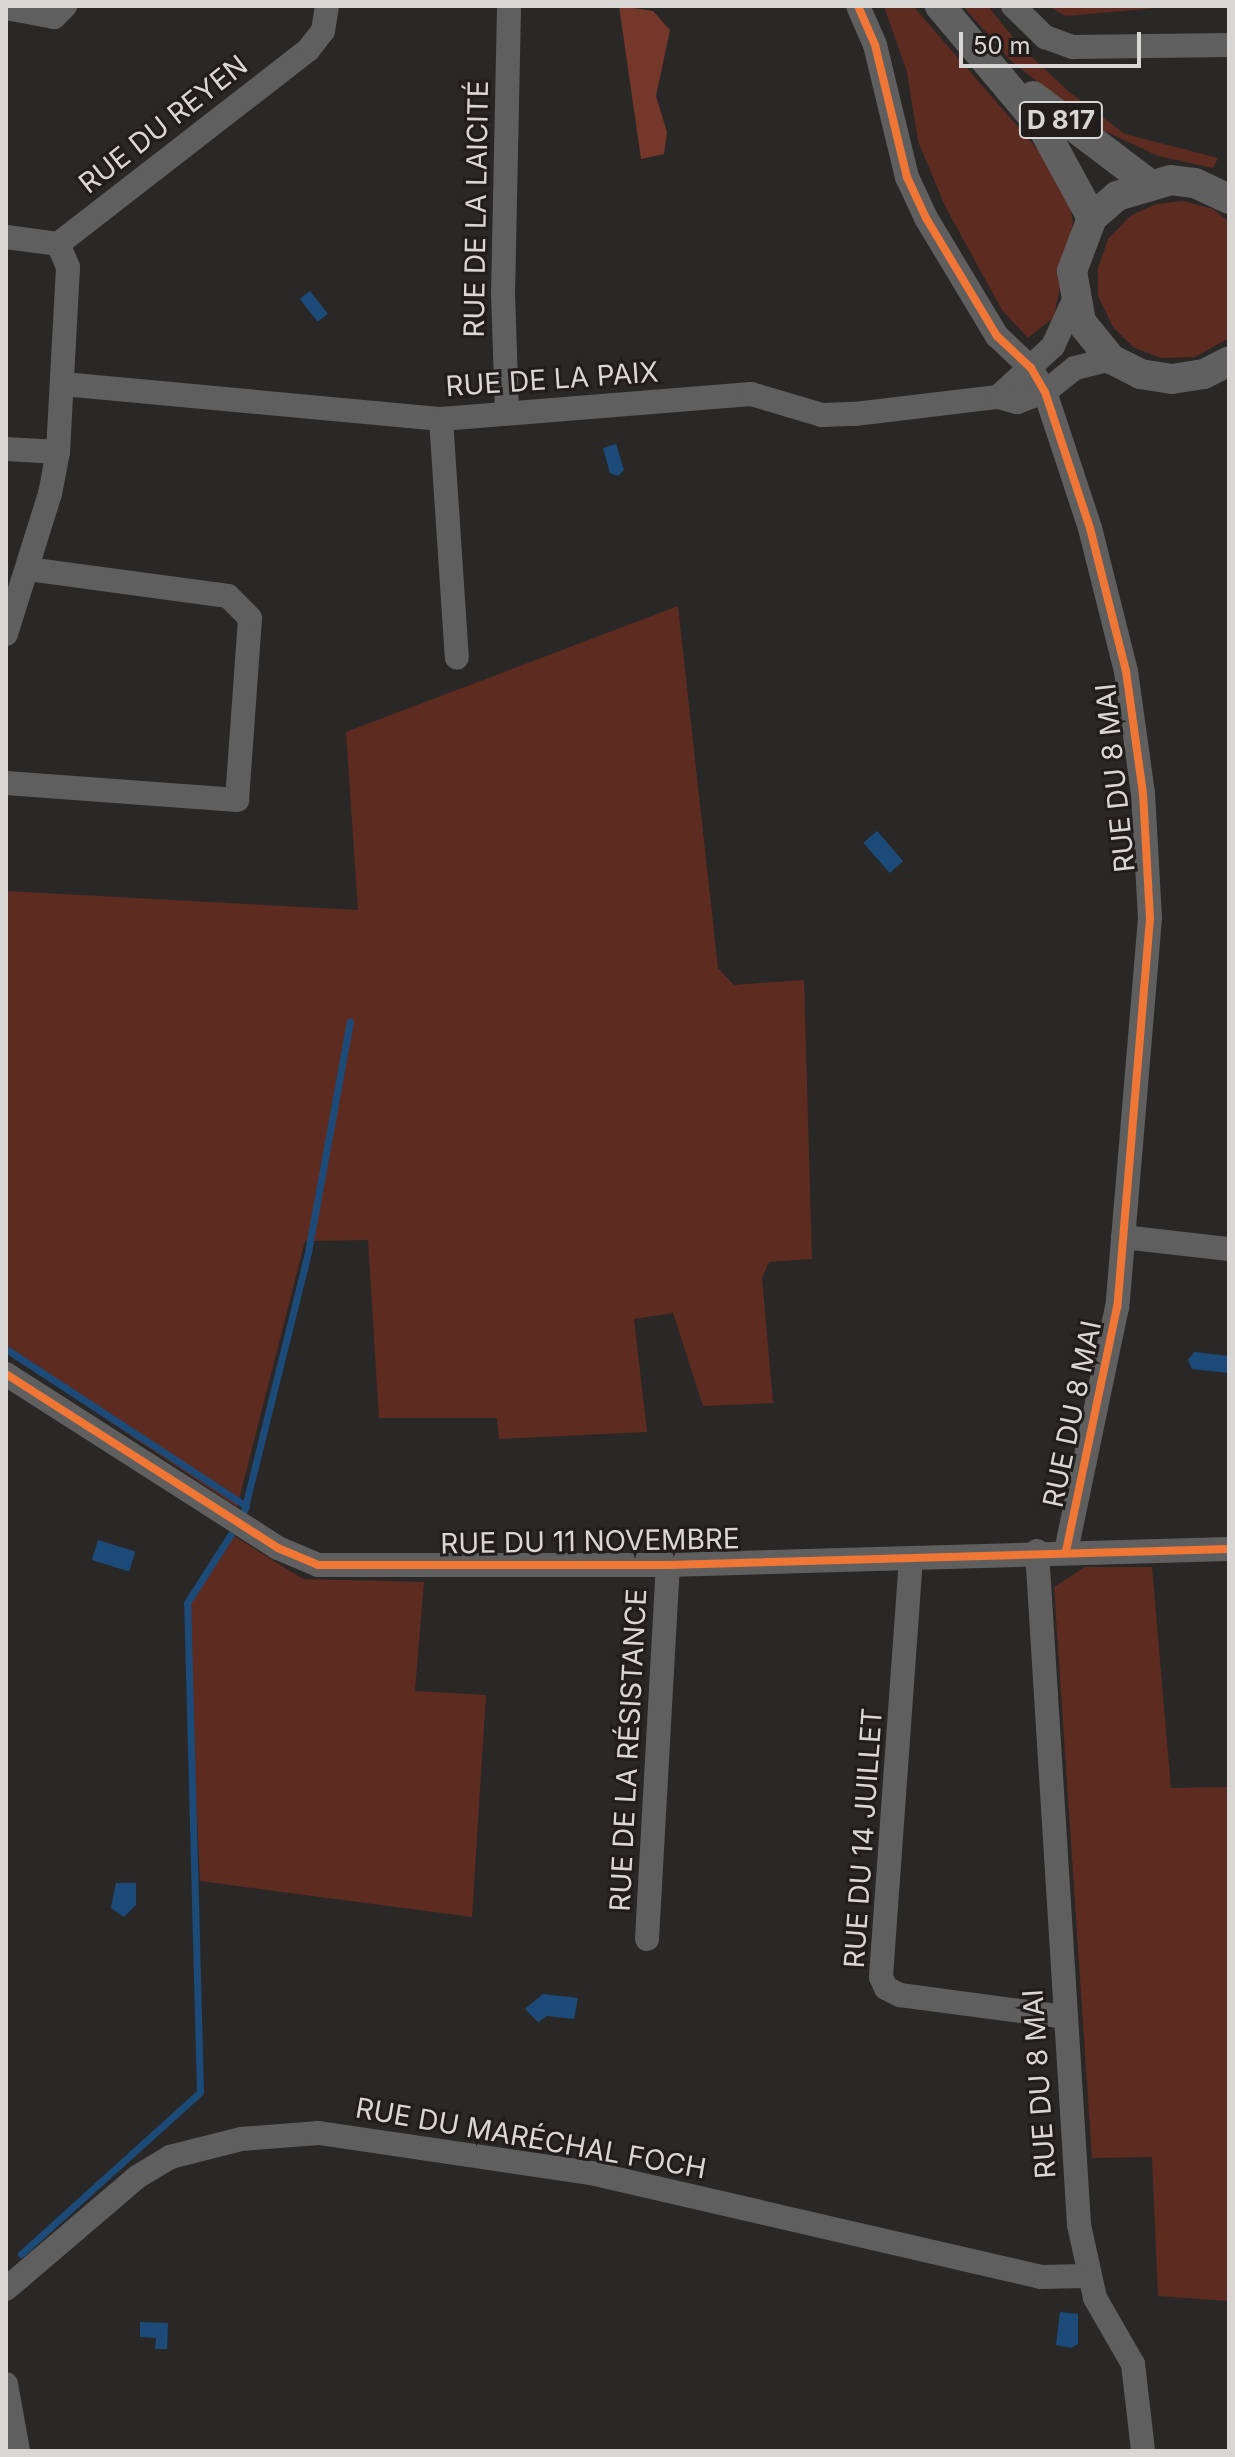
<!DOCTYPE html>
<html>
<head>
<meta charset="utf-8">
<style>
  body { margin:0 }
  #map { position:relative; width:1235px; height:2457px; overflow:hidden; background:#2a2827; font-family:Inter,sans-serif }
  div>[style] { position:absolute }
  .green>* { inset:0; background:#5d2b20 }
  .forest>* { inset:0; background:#74372a }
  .water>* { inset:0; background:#1c4b79; transform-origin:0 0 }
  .stream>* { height:7px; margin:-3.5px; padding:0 3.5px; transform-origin:3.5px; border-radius:3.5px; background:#1c4b79 }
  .minor>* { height:24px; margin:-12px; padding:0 12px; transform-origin:12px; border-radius:12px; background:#605f5f }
  .major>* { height:30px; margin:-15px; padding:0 15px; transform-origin:15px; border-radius:15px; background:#616060 }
  .cycleway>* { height:8px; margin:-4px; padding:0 4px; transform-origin:4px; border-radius:4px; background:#f07635 }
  span { translate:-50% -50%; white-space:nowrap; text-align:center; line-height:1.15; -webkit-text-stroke:6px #211d1c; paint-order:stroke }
  .shield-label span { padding:2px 6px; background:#211d1c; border:2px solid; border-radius:6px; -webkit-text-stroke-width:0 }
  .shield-label { font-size:26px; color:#d9d7d6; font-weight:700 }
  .street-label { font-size:28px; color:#d9d7d6 }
  .frame { position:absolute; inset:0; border:8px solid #d9d7d6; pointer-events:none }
  .scale { position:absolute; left:959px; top:32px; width:182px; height:36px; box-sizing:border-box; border:4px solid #d9d7d6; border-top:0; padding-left:10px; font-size:24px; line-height:28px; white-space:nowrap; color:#d9d7d6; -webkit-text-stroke:6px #211d1c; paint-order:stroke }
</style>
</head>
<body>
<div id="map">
  <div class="green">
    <i style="clip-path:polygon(884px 6px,913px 6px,1065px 181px,1073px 222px,1054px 317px,1028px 338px,1002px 310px,945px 206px,918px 141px,907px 72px)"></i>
    <i style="clip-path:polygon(963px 6px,988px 6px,1019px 45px,1068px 91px,1125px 134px,1218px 158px,1213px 168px,1158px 156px,1090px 124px,1009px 59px)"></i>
    <i style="clip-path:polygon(1048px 6px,1179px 6px,1066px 16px)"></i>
    <i style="clip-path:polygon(1183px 201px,1213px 209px,1229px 222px,1229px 338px,1195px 357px,1161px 358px,1133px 347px,1113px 327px,1098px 296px,1098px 268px,1108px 239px,1130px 216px,1156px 204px)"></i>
    <i style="clip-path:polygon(678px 606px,718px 968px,734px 985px,804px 980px,812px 1259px,769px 1262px,762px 1278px,773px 1403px,703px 1406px,673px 1313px,634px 1319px,647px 1432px,499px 1439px,497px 1418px,379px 1418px,368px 1240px,305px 1241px,237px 1507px,6px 1352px,6px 891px,358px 910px,346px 732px)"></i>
    <i style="clip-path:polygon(231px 1534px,303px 1579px,424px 1582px,415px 1691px,486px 1695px,472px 1917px,200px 1881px,187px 1603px)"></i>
    <i style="clip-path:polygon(1085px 1567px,1152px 1567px,1171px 1788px,1229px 1787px,1229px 2301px,1158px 2296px,1152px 2157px,1092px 2158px,1054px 1587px)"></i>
  </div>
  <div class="forest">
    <i style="clip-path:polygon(619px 6px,653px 11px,670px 30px,656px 96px,667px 132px,664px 154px,641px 159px)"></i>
  </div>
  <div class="water">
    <i style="left:310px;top:291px;width:29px;height:13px;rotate:52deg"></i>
    <i style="clip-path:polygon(616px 444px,624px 470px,618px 476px,610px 473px,603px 448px)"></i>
    <i style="left:877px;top:831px;width:40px;height:18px;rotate:49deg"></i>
    <i style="clip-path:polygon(1194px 1352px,1229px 1356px,1229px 1373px,1192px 1369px,1188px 1360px)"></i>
    <i style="left:98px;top:1540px;width:39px;height:21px;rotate:17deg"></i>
    <i style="clip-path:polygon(116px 1883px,136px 1883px,136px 1905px,124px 1917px,111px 1908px)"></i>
    <i style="clip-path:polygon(543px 1994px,578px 1998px,574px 2019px,547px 2016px,538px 2022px,525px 2009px)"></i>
    <i style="clip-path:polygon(1060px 2312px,1078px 2314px,1078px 2344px,1071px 2348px,1056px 2345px)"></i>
    <i style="clip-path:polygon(140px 2322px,168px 2323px,167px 2349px,155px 2349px,156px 2338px,140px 2337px)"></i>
  </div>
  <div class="stream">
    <i style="left:6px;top:1349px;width:287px;rotate:33.2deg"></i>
    <i style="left:244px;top:1511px;width:267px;rotate:-76.1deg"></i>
    <i style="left:308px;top:1252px;width:234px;rotate:-79.7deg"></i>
    <i style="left:21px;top:2254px;width:241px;rotate:-42.1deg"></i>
    <i style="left:200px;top:2092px;width:489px;rotate:-91.5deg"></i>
    <i style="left:187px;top:1603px;width:82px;rotate:-57.5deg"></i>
  </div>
  <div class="minor">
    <i style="left:858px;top:6px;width:43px;rotate:66.4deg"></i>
    <i style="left:875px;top:45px;width:136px;rotate:76.4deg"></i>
    <i style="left:907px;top:177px;width:45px;rotate:65.1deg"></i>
    <i style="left:926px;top:218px;width:138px;rotate:59deg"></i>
    <i style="left:997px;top:336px;width:47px;rotate:43.3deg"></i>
    <i style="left:1031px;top:368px;width:28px;rotate:60deg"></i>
    <i style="left:1045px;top:392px;width:143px;rotate:71.7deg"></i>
    <i style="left:1090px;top:528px;width:147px;rotate:75.9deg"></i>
    <i style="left:1126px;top:671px;width:123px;rotate:82.1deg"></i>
    <i style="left:1143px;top:793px;width:125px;rotate:86.8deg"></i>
    <i style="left:1150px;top:918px;width:390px;rotate:94.8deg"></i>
    <i style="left:1117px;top:1307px;width:249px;rotate:101.8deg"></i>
    <i style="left:1013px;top:6px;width:45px;rotate:44.1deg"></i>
    <i style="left:1045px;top:37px;width:30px;rotate:20deg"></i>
    <i style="left:1073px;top:47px;width:156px;rotate:-0.7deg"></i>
    <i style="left:6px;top:8px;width:49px;rotate:10.6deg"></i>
    <i style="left:54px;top:17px;width:16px;rotate:-45deg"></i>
    <i style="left:6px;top:237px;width:52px;rotate:7.7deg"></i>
    <i style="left:58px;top:244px;width:316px;rotate:-37.8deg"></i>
    <i style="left:308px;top:50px;width:24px;rotate:-52deg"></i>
    <i style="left:323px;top:31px;width:25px;rotate:-81deg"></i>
    <i style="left:63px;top:384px;width:380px;rotate:5.3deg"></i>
    <i style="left:441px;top:419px;width:311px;rotate:-4.6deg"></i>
    <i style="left:751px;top:394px;width:74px;rotate:16.5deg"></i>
    <i style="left:822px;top:415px;width:33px;rotate:-2deg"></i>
    <i style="left:855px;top:414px;width:144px;rotate:-6.8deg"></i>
    <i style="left:998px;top:397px;width:75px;rotate:-42.8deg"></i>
    <i style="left:1053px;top:346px;width:51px;rotate:-65.5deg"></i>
    <i style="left:998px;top:397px;width:20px;rotate:15deg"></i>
    <i style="left:1017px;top:402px;width:30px;rotate:-20deg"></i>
    <i style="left:1045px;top:392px;width:38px;rotate:-39deg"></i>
    <i style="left:1075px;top:368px;width:37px;rotate:-14deg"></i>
    <i style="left:507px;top:413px;width:118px;rotate:-91.9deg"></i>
    <i style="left:503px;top:295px;width:289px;rotate:-88.8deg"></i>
    <i style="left:441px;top:419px;width:239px;rotate:86.2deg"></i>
    <i style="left:6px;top:449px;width:52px;rotate:3.3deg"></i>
    <i style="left:6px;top:634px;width:147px;rotate:-72.6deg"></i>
    <i style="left:50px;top:494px;width:43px;rotate:-79.2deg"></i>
    <i style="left:58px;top:452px;width:185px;rotate:-86.9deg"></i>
    <i style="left:68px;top:267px;width:25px;rotate:-113deg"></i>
    <i style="left:6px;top:783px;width:232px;rotate:4.2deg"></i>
    <i style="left:237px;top:800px;width:182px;rotate:-85.9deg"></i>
    <i style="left:250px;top:618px;width:31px;rotate:-135deg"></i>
    <i style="left:228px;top:596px;width:201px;rotate:-172.3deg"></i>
    <i style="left:1123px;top:1237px;width:107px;rotate:6.5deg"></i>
    <i style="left:6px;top:1374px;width:323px;rotate:32.6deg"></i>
    <i style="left:278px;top:1548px;width:43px;rotate:23deg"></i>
    <i style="left:318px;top:1565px;width:350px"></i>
    <i style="left:668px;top:1565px;width:561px;rotate:-1.63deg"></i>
    <i style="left:1037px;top:1551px;width:675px;rotate:86.43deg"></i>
    <i style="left:1079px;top:2225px;width:75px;rotate:77.6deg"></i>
    <i style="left:1095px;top:2298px;width:76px;rotate:60.1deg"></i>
    <i style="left:1133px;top:2364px;width:88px;rotate:83.4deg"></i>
    <i style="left:911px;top:1558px;width:420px;rotate:94.1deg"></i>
    <i style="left:881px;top:1977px;width:12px;rotate:66deg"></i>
    <i style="left:886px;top:1988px;width:16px;rotate:27deg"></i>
    <i style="left:900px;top:1995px;width:165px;rotate:7.6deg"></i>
    <i style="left:647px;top:1939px;width:375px;rotate:-86.8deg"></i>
    <i style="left:6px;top:2289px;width:172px;rotate:-40.5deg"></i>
    <i style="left:137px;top:2177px;width:39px;rotate:-31deg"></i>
    <i style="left:170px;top:2157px;width:73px;rotate:-14.2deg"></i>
    <i style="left:241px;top:2139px;width:78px;rotate:-4.4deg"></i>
    <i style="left:319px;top:2133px;width:275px;rotate:8.4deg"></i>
    <i style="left:591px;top:2173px;width:461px;rotate:13deg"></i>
    <i style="left:1040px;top:2277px;width:47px;rotate:-1.2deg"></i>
    <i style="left:6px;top:2384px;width:68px;rotate:79.8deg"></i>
  </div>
  <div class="major">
    <i style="left:940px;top:6px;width:162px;rotate:50deg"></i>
    <i style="left:1044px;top:130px;width:100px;rotate:61.4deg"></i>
    <i style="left:1033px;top:96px;width:144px;rotate:37.1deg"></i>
    <i style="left:1229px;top:199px;width:38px;rotate:-155deg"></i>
    <i style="left:1194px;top:183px;width:23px;rotate:-173deg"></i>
    <i style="left:1171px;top:180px;width:56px;rotate:163.5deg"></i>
    <i style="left:1117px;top:196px;width:33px;rotate:139deg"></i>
    <i style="left:1092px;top:218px;width:57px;rotate:110.7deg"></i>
    <i style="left:1072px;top:271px;width:52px;rotate:80deg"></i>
    <i style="left:1081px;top:322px;width:48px;rotate:51deg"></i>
    <i style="left:1111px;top:359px;width:33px;rotate:27deg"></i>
    <i style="left:1140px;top:374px;width:32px;rotate:9deg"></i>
    <i style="left:1172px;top:379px;width:32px;rotate:-9deg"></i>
    <i style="left:1204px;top:374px;width:28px;rotate:-27deg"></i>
  </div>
  <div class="cycleway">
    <i style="left:858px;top:6px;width:43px;rotate:66.4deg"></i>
    <i style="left:875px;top:45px;width:136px;rotate:76.4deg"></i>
    <i style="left:907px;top:177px;width:45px;rotate:65.1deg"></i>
    <i style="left:926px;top:218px;width:138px;rotate:59deg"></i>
    <i style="left:997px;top:336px;width:47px;rotate:43.3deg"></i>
    <i style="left:1031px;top:368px;width:28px;rotate:60deg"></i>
    <i style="left:1045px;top:392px;width:143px;rotate:71.7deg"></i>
    <i style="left:1090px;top:528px;width:147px;rotate:75.9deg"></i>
    <i style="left:1126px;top:671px;width:123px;rotate:82.1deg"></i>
    <i style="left:1143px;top:793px;width:125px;rotate:86.8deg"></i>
    <i style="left:1150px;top:918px;width:390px;rotate:94.8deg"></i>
    <i style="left:1117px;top:1307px;width:249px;rotate:101.8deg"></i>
    <i style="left:6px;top:1374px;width:323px;rotate:32.6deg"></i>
    <i style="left:278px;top:1548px;width:43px;rotate:23deg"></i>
    <i style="left:318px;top:1565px;width:350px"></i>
    <i style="left:668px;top:1565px;width:561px;rotate:-1.63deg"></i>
  </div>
  <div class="shield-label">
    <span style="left:1061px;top:120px">D 817</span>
  </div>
  <div class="street-label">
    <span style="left:163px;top:124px;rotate:-38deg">RUE DU REYEN</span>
    <span style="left:476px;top:209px;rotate:-89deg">RUE DE LA LAICITÉ</span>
    <span style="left:552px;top:379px;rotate:-4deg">RUE DE LA PAIX</span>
    <span style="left:1115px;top:778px;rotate:-96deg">RUE DU 8 MAI</span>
    <span style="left:1072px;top:1414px;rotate:-78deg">RUE DU 8 MAI</span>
    <span style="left:590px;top:1541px;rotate:-1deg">RUE DU 11 NOVEMBRE</span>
    <span style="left:628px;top:1750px;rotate:-87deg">RUE DE LA RÉSISTANCE</span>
    <span style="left:863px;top:1838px;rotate:-86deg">RUE DU 14 JUILLET</span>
    <span style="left:1039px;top:2084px;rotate:-94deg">RUE DU 8 MAI</span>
    <span style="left:531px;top:2138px;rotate:10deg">RUE DU MARÉCHAL FOCH</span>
  </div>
  <div class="frame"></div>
  <div class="scale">50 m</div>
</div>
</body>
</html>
